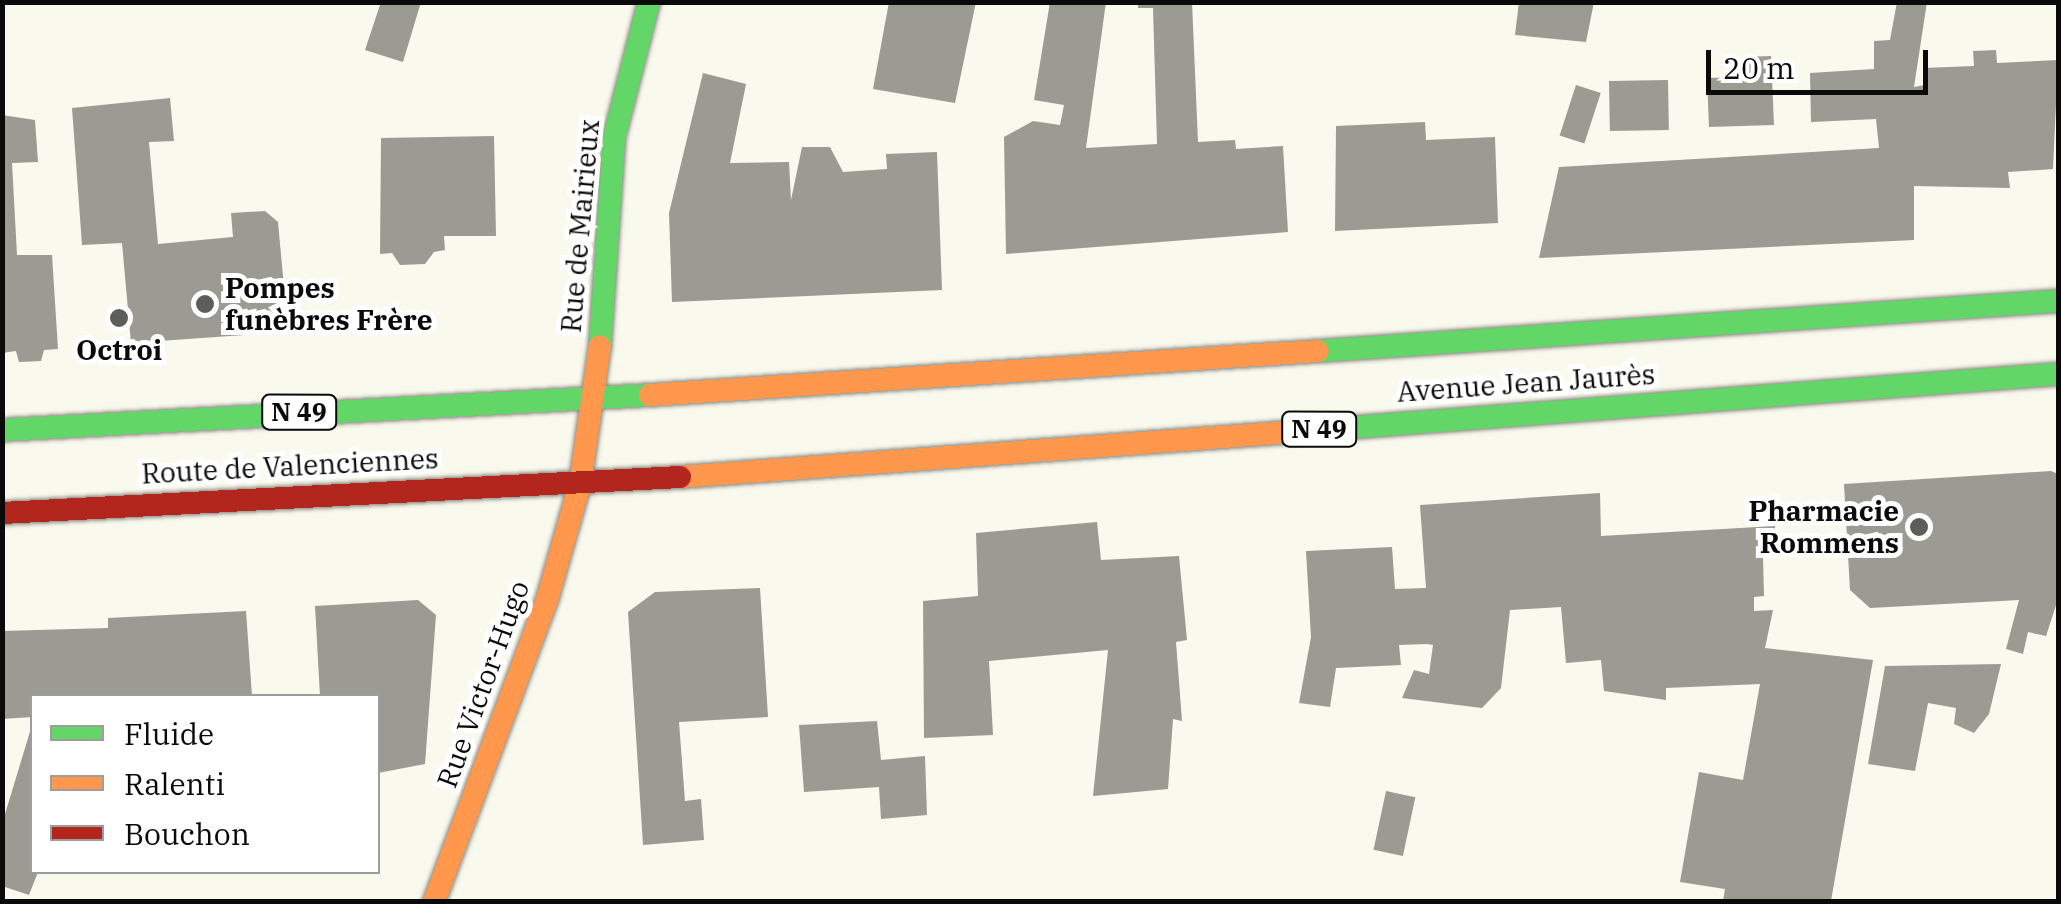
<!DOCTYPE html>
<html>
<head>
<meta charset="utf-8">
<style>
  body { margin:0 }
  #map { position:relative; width:2061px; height:904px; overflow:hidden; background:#f9f9ed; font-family:"IBM Plex Serif",serif }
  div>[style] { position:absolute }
  .building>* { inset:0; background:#9b9a93; transform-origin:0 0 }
  .roads { filter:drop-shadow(0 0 2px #888883) drop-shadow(0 0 2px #888883) }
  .fast>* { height:22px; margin:-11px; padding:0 11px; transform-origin:11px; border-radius:11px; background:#63d668 }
  .slow>* { height:22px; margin:-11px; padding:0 11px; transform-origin:11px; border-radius:11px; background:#ff974d }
  .jam>* { height:22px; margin:-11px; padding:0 11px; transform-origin:11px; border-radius:11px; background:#b3261e }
  .dots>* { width:28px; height:28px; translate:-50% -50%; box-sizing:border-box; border:5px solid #fff; border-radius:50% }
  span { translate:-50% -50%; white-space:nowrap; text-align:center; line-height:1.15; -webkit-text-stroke:10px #fff; paint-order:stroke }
  .shield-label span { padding:2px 8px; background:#fff; border:2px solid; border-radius:8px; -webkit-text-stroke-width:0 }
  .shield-label { font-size:25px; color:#0a0a0a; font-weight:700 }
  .street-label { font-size:28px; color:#0a0a0a }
  .poi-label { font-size:28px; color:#0a0a0a; font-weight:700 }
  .left { translate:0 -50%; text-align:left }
  .right { translate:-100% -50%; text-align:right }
  .frame { position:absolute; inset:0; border:5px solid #0a0a0a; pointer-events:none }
  .legend { position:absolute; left:30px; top:694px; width:350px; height:180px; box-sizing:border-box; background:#fff; border:2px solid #9d9d9d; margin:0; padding:12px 18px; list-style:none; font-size:30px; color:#0a0a0a }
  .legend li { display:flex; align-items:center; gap:20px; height:50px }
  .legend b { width:50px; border:2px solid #9d9d9d }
  .scale { position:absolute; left:1706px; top:50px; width:222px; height:45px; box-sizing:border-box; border:5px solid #0a0a0a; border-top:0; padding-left:12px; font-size:30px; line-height:35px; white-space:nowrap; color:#0a0a0a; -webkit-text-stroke:8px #fff; paint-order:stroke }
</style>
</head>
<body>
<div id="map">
  <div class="building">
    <i style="clip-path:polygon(381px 2px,421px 2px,403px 62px,365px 50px)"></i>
    <i style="clip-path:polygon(889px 2px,976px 2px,955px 103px,873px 89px)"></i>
    <i style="clip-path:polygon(1050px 2px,1106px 2px,1086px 148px,1157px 144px,1153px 8px,1138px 8px,1138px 2px,1192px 2px,1198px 142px,1235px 140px,1236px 149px,1283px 146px,1288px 232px,1006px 254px,1004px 137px,1033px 121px,1060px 125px,1064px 105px,1034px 100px)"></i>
    <i style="clip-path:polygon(1519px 2px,1594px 2px,1586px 42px,1515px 35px)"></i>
    <i style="clip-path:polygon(1897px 2px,1927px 2px,1914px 87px,1924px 85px,1923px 68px,1974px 66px,1973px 51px,1996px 50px,1997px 63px,2058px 60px,2053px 169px,2008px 172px,2010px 188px,1914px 186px,1914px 240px,1539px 258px,1559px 167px,1879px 148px,1876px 119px,1811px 122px,1810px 73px,1874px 69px,1874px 41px,1890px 40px)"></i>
    <i style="clip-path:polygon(1771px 56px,1774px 125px,1709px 127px,1707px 78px,1743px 77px,1743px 57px)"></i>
    <i style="clip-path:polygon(703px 73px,746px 84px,730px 163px,789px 162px,791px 200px,802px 147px,830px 147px,843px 172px,887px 169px,886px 154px,937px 152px,942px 290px,672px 302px,669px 213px)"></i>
    <i style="left:1668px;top:80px;width:50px;height:59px;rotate:89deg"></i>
    <i style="left:1576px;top:85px;width:26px;height:53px;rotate:18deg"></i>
    <i style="clip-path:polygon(170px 98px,174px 141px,149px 142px,158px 244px,233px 237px,231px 213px,265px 211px,278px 222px,287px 320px,243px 324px,244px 335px,131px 343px,122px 243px,82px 245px,72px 108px)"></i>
    <i style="clip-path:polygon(2px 115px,35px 120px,38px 162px,12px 163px,17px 255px,52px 255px,58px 349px,44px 350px,41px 361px,19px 362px,16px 351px,2px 353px)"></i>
    <i style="clip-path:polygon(1425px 122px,1426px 140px,1495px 137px,1498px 223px,1335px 231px,1336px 126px)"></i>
    <i style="clip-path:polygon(494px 136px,496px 236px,444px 236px,445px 250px,434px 252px,425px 264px,400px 265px,392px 253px,380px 254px,381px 138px)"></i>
    <i style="clip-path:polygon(2051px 471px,2058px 474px,2058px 599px,2046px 636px,2028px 632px,2023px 654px,2006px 649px,2019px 600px,1870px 608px,1850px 590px,1844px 484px)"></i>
    <i style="clip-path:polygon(1600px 493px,1601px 536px,1775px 526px,1777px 556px,1763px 557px,1764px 596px,1754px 597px,1754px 611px,1773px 610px,1765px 648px,1873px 660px,1831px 901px,1723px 901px,1725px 889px,1680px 882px,1699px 772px,1743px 780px,1760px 684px,1666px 688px,1666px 700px,1604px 691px,1601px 660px,1566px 663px,1561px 607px,1510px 610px,1501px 688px,1482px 708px,1402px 698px,1414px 670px,1429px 674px,1433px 645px,1427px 644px,1399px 645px,1401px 665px,1336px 668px,1330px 707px,1299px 703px,1311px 637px,1306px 551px,1392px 547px,1395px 589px,1426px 588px,1420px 505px)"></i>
    <i style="clip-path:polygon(1097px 522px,1101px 560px,1179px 556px,1187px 640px,1176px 642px,1182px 721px,1173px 719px,1168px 789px,1093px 796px,1108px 650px,989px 661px,993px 735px,924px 738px,923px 601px,978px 596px,976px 533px)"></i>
    <i style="clip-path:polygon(760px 588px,768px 717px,679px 722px,685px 801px,701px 799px,704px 840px,643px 845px,628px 612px,655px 592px)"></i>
    <i style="clip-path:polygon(418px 600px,436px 615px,425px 764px,378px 773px,378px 696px,320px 696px,315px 606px)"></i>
    <i style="clip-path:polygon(246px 611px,252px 696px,32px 696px,32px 717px,2px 719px,2px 631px,108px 628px,108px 618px)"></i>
    <i style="clip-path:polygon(2001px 664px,1989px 714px,1974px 733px,1954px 724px,1956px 708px,1928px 703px,1915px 771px,1868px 764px,1885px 666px)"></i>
    <i style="clip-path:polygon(877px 721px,881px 760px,925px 756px,927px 815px,881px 819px,879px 787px,804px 792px,799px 725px)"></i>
    <i style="clip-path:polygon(32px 725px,32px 872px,38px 872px,29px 895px,2px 886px,2px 824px)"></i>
    <i style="left:1386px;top:791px;width:30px;height:60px;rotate:12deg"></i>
  </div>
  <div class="roads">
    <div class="fast">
      <i style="left:600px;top:346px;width:208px;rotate:-86.1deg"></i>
      <i style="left:614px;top:138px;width:140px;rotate:-75.6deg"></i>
      <i style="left:1318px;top:351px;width:742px;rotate:-3.87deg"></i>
      <i style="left:2px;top:430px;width:649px;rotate:-3.09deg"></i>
      <i style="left:1278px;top:433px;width:782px;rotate:-4.33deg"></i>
    </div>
    <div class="slow">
      <i style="left:650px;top:395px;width:669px;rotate:-3.77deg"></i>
      <i style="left:680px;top:477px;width:600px;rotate:-4.21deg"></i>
      <i style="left:434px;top:902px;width:322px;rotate:-69.5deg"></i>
      <i style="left:547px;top:600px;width:121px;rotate:-74.1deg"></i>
      <i style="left:580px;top:484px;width:139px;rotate:-81.8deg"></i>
    </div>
    <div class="jam">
      <i style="left:2px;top:513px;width:679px;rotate:-3.04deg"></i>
    </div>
  </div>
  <div class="dots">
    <i style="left:205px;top:304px;background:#5e5e59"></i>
    <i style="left:119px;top:318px;background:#5e5e59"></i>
    <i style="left:1919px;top:527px;background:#5e5e59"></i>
  </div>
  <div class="shield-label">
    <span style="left:299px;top:412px">N 49</span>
    <span style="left:1319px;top:429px">N 49</span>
  </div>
  <div class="street-label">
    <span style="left:580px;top:226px;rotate:-85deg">Rue de Mairieux</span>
    <span style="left:1526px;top:383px;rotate:-4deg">Avenue Jean Jaurès</span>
    <span style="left:290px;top:466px;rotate:-3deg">Route de Valenciennes</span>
    <span style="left:483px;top:684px;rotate:-70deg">Rue Victor-Hugo</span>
  </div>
  <div class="poi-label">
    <span class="left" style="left:225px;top:304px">Pompes<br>funèbres Frère</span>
    <span style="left:119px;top:350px">Octroi</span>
    <span class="right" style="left:1899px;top:527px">Pharmacie<br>Rommens</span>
  </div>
  <div class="frame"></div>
  <ul class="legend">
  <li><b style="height:12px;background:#63d668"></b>Fluide</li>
  <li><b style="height:12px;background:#ff974d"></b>Ralenti</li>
  <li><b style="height:12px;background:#b3261e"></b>Bouchon</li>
  </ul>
  <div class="scale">20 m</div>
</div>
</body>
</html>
